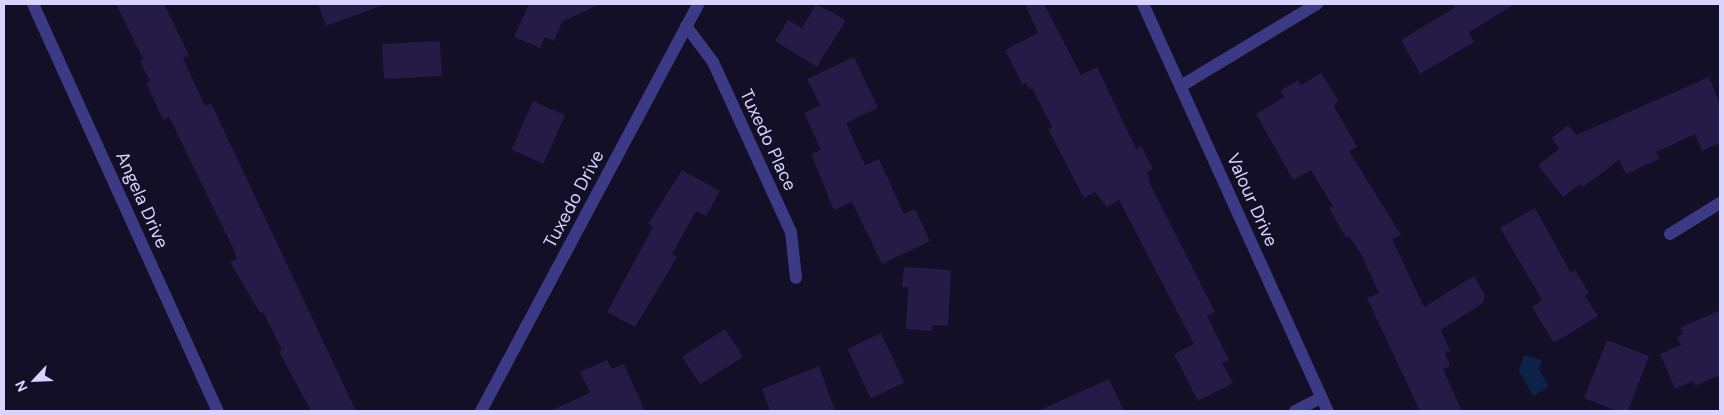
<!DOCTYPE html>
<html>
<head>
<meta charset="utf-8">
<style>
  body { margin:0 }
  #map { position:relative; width:1724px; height:415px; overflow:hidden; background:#130f26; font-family:"DM Sans",sans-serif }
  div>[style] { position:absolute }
  .water>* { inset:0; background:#0c2248 }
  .building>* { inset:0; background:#241b47; transform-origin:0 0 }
  .street>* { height:12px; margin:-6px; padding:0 6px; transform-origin:6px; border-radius:6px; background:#3d3a85 }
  span { translate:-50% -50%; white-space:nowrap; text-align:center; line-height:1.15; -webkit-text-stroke:4px #130f26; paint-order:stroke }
  .street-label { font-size:18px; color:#d9d4ff }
  .frame { position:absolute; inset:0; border:5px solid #d9d4ff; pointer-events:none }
  .north { position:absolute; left:10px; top:355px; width:50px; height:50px; -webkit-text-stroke:4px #130f26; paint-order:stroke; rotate:245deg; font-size:14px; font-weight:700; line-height:20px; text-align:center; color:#d9d4ff }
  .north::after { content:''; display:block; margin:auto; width:18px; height:22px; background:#d9d4ff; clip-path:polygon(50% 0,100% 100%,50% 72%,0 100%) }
</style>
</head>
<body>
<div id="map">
  <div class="water">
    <i style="clip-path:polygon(1524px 355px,1542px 360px,1539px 369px,1549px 387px,1533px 396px,1519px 371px)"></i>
  </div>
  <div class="building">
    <i style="clip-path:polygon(116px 4px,164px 4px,189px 55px,183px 58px,205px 106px,211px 103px,356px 411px,311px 411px,279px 352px,282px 350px,263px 312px,260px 313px,230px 262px,237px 259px,232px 246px,169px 117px,163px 120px,146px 83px,150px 81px,140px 61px,143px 59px)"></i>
    <i style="clip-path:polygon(318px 4px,380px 4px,381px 6px,326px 26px)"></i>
    <i style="clip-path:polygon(529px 4px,600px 4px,562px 22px,554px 41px,545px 37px,540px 48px,514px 37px)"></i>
    <i style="clip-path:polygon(816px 4px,846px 20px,817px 67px,775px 41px,788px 20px,802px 28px)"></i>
    <i style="clip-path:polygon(1025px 4px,1044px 4px,1081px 75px,1097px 67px,1136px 149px,1141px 146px,1153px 169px,1147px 172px,1150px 184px,1215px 312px,1207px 316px,1229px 360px,1222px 363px,1233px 383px,1198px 401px,1174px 354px,1194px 344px,1119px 200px,1107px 207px,1095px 192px,1084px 198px,1048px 129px,1052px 127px,1032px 88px,1030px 90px,1026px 83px,1023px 85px,1005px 50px,1038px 33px)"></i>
    <i style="clip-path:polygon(1454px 4px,1515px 4px,1469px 32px,1474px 42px,1420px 74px,1401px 40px,1454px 8px)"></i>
    <i style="left:440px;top:41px;width:35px;height:58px;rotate:87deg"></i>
    <i style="clip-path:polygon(854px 57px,878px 108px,846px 123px,865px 165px,879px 159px,904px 214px,915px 209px,930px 241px,882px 264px,852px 202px,834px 210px,811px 154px,821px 150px,804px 113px,820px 105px,807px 79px)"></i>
    <i style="clip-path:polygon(1321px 73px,1338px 100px,1334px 106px,1357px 147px,1349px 151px,1401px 235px,1392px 239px,1424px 307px,1474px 276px,1485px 295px,1483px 303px,1441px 330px,1450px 351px,1445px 353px,1450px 366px,1443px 369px,1462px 411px,1420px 411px,1367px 298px,1379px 293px,1362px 256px,1349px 236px,1346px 238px,1329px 208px,1333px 206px,1311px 170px,1293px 180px,1256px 114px,1284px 97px,1280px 91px,1298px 80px,1301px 85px)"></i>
    <i style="clip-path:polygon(1709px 77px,1720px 104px,1720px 143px,1702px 151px,1695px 134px,1656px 152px,1659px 159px,1626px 174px,1619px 160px,1583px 187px,1580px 184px,1563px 197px,1538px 165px,1559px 149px,1552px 138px,1568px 125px,1576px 135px)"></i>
    <i style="left:533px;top:101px;width:35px;height:53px;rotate:24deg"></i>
    <i style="clip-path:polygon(682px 170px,720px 191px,706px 216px,696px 211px,672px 254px,677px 257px,635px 327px,607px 312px,653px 227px,648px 224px)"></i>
    <i style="clip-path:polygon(1535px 208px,1571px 273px,1575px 270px,1589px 293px,1585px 296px,1598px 316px,1554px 343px,1532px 307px,1542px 300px,1500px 228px)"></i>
    <i style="clip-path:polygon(904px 267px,951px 270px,948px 326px,932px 325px,932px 331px,906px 329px,908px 287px,902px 287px)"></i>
    <i style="clip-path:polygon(1720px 310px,1720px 375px,1695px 386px,1693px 381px,1675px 389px,1660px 354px,1681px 345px,1677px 337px,1683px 334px,1680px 328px)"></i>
    <i style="left:725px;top:329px;width:33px;height:51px;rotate:57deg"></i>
    <i style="left:881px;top:333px;width:55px;height:37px;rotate:65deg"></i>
    <i style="clip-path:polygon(1607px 340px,1649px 356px,1628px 411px,1617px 411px,1584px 398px)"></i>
    <i style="clip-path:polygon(607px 360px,612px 369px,624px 364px,645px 411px,550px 411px,590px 393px,580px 372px)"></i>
    <i style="clip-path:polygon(819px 366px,835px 411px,770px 411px,762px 389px)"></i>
    <i style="clip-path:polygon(1109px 379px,1124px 411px,1038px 411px)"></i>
  </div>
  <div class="street">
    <i style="left:33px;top:4px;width:447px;rotate:65.6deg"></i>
    <i style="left:1143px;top:4px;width:447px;rotate:65.6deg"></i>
    <i style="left:686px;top:26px;width:45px;rotate:53.1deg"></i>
    <i style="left:713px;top:62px;width:187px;rotate:65.4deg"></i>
    <i style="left:791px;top:232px;width:46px;rotate:83.8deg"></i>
    <i style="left:1181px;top:86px;width:159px;rotate:-31.1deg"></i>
    <i style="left:1670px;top:234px;width:59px;rotate:-31.8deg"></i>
    <i style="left:481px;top:411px;width:461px;rotate:-61.9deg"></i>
    <i style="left:1295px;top:411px;width:29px;rotate:-27deg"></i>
  </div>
  <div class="street-label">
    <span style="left:768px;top:140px;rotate:65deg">Tuxedo Place</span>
    <span style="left:574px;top:199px;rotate:-62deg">Tuxedo Drive</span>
    <span style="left:142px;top:200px;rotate:66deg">Angela Drive</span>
    <span style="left:1252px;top:200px;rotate:66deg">Valour Drive</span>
  </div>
  <div class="frame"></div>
  <div class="north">N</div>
</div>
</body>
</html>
